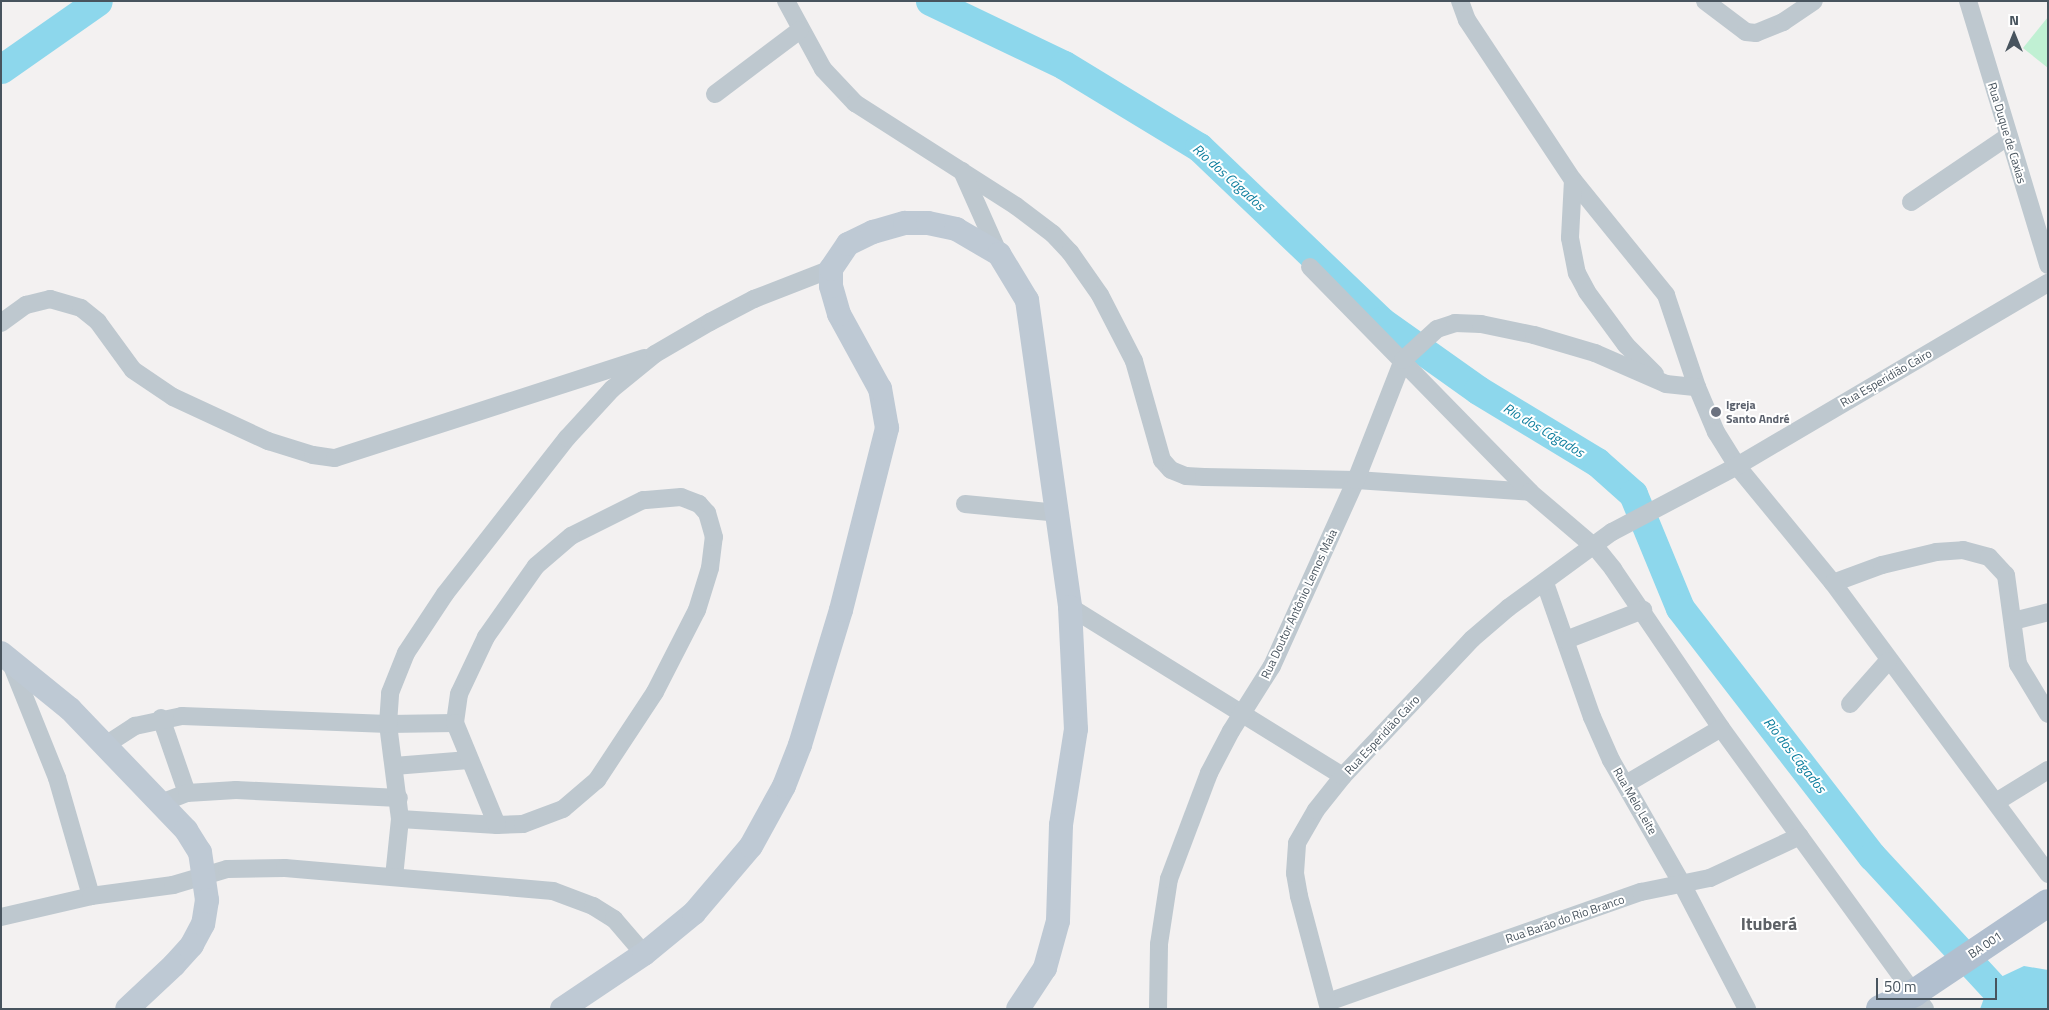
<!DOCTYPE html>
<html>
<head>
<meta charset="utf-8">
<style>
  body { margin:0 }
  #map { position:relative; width:2049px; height:1010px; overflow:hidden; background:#f3f1f1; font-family:"Titillium Web",sans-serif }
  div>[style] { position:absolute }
  .green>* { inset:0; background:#c0f0d3 }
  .water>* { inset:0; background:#8dd7ec }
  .river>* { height:29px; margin:-14.5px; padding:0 14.5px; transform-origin:14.5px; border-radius:14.5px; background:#8dd7ec }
  .street>* { height:18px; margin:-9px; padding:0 9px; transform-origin:9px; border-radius:9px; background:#bec8cf }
  .secondary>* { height:24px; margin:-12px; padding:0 12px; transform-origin:12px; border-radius:12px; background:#bec9d4 }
  .primary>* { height:28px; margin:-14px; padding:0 14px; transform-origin:14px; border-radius:14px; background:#b1bfcf }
  .dots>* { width:14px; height:14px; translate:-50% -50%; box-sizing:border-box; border:2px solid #fff; border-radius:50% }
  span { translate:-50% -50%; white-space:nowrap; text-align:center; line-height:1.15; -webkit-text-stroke:4px #fff; paint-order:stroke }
  .street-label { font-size:12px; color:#48545e }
  .worship-label { font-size:12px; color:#5b616d; font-weight:700 }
  .left { translate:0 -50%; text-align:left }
  .water-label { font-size:14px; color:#0c7d9d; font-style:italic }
  .district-label { font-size:18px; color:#5d6166; font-weight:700 }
  .frame { position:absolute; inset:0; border:2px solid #48545e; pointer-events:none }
  .north { position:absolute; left:1989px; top:10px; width:50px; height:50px; -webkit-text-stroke:4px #fff; paint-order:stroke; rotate:0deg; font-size:14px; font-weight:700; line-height:20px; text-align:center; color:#48545e }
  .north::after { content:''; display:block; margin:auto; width:18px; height:22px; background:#48545e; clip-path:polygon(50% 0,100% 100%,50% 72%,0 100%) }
  .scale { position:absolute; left:1876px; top:978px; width:121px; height:22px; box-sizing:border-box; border:2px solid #48545e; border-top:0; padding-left:6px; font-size:15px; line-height:18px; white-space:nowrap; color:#48545e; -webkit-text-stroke:4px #fff; paint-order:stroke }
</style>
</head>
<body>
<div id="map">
  <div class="green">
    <i style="clip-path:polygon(2048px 17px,2048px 68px,2023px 48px)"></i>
  </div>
  <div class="water">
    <i style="clip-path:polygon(2024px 966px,2048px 970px,2048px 1009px,1980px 1009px,1990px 982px)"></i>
  </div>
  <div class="river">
    <i style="left:930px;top:1px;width:148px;rotate:25.5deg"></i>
    <i style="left:1064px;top:65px;width:158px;rotate:31.3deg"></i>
    <i style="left:1199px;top:147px;width:252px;rotate:43.7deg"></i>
    <i style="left:1381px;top:321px;width:119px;rotate:35.4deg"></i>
    <i style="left:1478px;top:390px;width:139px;rotate:31.2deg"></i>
    <i style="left:1597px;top:462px;width:48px;rotate:41.6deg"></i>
    <i style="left:1633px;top:494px;width:123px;rotate:67.6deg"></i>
    <i style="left:1680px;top:608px;width:314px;rotate:52.3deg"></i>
    <i style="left:1872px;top:856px;width:208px;rotate:47.3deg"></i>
    <i style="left:1px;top:69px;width:118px;rotate:-35deg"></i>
  </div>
  <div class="street">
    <i style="left:786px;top:1px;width:77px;rotate:61.4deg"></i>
    <i style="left:823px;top:69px;width:47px;rotate:46.7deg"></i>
    <i style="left:855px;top:103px;width:191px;rotate:32.6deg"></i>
    <i style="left:1016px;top:206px;width:46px;rotate:37.1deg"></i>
    <i style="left:1053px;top:234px;width:25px;rotate:47deg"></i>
    <i style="left:1070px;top:252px;width:52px;rotate:55.1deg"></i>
    <i style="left:1100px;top:295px;width:74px;rotate:62.7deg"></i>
    <i style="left:1134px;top:361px;width:103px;rotate:74.2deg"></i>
    <i style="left:1162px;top:460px;width:13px;rotate:48deg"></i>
    <i style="left:1171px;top:470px;width:16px;rotate:22deg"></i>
    <i style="left:1186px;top:476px;width:18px;rotate:3deg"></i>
    <i style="left:1204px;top:477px;width:152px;rotate:1.1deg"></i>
    <i style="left:1356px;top:480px;width:174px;rotate:3.9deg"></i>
    <i style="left:1460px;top:1px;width:20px;rotate:70deg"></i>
    <i style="left:1467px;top:20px;width:192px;rotate:56.5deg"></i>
    <i style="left:1573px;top:180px;width:148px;rotate:51deg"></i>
    <i style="left:1666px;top:295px;width:97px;rotate:71.4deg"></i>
    <i style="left:1697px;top:387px;width:49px;rotate:67.1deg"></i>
    <i style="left:1716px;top:432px;width:40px;rotate:58deg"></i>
    <i style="left:1737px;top:466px;width:151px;rotate:50.6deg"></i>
    <i style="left:1833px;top:583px;width:362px;rotate:53.5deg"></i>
    <i style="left:1705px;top:1px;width:51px;rotate:37.1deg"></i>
    <i style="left:1746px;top:32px;width:10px;rotate:6deg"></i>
    <i style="left:1756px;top:33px;width:29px;rotate:-22deg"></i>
    <i style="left:1783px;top:22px;width:37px;rotate:-34deg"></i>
    <i style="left:1968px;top:1px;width:276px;rotate:73.1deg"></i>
    <i style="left:715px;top:94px;width:106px;rotate:-37deg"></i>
    <i style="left:962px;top:171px;width:91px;rotate:66deg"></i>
    <i style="left:1573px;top:180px;width:58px;rotate:93deg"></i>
    <i style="left:1570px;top:238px;width:36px;rotate:79deg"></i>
    <i style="left:1577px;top:273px;width:21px;rotate:62deg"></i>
    <i style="left:1587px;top:292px;width:66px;rotate:53.7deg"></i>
    <i style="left:1626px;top:345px;width:41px;rotate:45deg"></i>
    <i style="left:1911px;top:202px;width:116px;rotate:-34.1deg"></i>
    <i style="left:1310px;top:267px;width:315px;rotate:45.6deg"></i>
    <i style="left:1530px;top:492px;width:88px;rotate:40.4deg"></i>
    <i style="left:1597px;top:549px;width:26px;rotate:51deg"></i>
    <i style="left:1613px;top:569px;width:192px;rotate:55.8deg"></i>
    <i style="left:1721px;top:728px;width:347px;rotate:54deg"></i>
    <i style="left:1px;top:323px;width:31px;rotate:-36deg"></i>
    <i style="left:26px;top:305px;width:25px;rotate:-14deg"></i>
    <i style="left:50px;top:299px;width:32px;rotate:16deg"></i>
    <i style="left:81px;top:308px;width:22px;rotate:39deg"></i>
    <i style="left:98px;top:322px;width:59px;rotate:53.9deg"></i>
    <i style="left:133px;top:370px;width:48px;rotate:34deg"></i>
    <i style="left:173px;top:397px;width:105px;rotate:24.9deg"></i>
    <i style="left:268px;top:441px;width:47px;rotate:17.3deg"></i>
    <i style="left:313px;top:455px;width:22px;rotate:8deg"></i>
    <i style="left:335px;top:458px;width:325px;rotate:-17.9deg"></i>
    <i style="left:965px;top:504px;width:93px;rotate:5.5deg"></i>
    <i style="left:1545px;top:583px;width:142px;rotate:70.7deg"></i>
    <i style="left:1592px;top:717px;width:47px;rotate:66.2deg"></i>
    <i style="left:1611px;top:760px;width:143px;rotate:60.2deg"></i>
    <i style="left:1682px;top:884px;width:141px;rotate:62.5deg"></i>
    <i style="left:1833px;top:583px;width:52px;rotate:-20.2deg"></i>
    <i style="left:1882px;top:565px;width:56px;rotate:-13.5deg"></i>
    <i style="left:1936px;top:552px;width:27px;rotate:-4deg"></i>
    <i style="left:1963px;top:550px;width:27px;rotate:15deg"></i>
    <i style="left:1989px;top:557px;width:25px;rotate:47deg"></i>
    <i style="left:2006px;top:575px;width:90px;rotate:82.3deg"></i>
    <i style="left:2018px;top:664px;width:58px;rotate:59deg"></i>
    <i style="left:1070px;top:607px;width:321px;rotate:31.8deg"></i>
    <i style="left:2013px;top:621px;width:36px;rotate:-14deg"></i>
    <i style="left:1566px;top:640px;width:83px;rotate:-21.3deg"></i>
    <i style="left:10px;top:661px;width:126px;rotate:68.1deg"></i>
    <i style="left:57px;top:778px;width:123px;rotate:73.9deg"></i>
    <i style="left:1850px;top:704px;width:57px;rotate:-48.5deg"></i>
    <i style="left:161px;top:718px;width:79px;rotate:70.9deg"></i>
    <i style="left:104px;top:746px;width:37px;rotate:-33deg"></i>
    <i style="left:135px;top:726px;width:48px;rotate:-12deg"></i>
    <i style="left:182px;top:716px;width:206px;rotate:2.2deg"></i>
    <i style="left:388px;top:724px;width:67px;rotate:-0.9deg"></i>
    <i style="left:394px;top:766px;width:75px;rotate:-4.6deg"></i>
    <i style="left:1626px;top:784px;width:110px;rotate:-30.5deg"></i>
    <i style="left:1996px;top:802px;width:61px;rotate:-31.6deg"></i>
    <i style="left:161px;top:803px;width:28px;rotate:-21deg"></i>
    <i style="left:187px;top:793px;width:49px;rotate:-3.5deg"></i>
    <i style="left:236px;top:790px;width:163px;rotate:2.8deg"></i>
    <i style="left:400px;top:819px;width:97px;rotate:3.5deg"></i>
    <i style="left:497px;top:825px;width:26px;rotate:-2deg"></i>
    <i style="left:523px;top:824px;width:43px;rotate:-20.6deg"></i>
    <i style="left:563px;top:809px;width:45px;rotate:-40.5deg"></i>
    <i style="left:597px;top:780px;width:105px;rotate:-56.6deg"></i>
    <i style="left:655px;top:692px;width:92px;rotate:-62.9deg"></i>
    <i style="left:697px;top:610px;width:44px;rotate:-72.8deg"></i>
    <i style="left:710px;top:568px;width:31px;rotate:-83deg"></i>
    <i style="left:714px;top:537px;width:25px;rotate:-106deg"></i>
    <i style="left:707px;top:513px;width:12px;rotate:-132deg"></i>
    <i style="left:699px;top:504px;width:19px;rotate:-159deg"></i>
    <i style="left:681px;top:497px;width:38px;rotate:175deg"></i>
    <i style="left:643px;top:500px;width:80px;rotate:153.4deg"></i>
    <i style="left:571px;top:536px;width:46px;rotate:139.4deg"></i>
    <i style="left:536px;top:566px;width:87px;rotate:125.2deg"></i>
    <i style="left:486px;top:637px;width:63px;rotate:115.3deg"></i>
    <i style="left:459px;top:694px;width:29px;rotate:98deg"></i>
    <i style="left:455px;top:723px;width:110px;rotate:67.6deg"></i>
    <i style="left:394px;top:877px;width:58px;rotate:-84.1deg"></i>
    <i style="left:400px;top:819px;width:96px;rotate:-97.2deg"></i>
    <i style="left:388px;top:724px;width:31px;rotate:-86deg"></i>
    <i style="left:390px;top:693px;width:43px;rotate:-68.2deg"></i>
    <i style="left:406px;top:653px;width:71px;rotate:-56.5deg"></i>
    <i style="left:445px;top:594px;width:198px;rotate:-52deg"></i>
    <i style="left:567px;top:438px;width:67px;rotate:-47.4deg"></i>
    <i style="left:612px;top:389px;width:55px;rotate:-39.1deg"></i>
    <i style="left:655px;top:354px;width:64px;rotate:-30.2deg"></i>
    <i style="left:710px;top:322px;width:50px;rotate:-27.6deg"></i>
    <i style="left:754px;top:299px;width:83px;rotate:-21.3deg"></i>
    <i style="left:1px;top:917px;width:92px;rotate:-13.1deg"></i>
    <i style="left:91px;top:896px;width:83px;rotate:-7.6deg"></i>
    <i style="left:173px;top:885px;width:56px;rotate:-16.5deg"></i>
    <i style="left:227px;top:869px;width:58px;rotate:-1deg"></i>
    <i style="left:285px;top:868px;width:269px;rotate:4.9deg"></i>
    <i style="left:553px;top:891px;width:43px;rotate:20.6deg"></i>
    <i style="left:593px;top:906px;width:25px;rotate:32deg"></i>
    <i style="left:614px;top:919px;width:46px;rotate:49.4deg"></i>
    <i style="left:1328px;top:1002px;width:332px;rotate:-19.4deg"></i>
    <i style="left:1641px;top:892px;width:70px;rotate:-11.5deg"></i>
    <i style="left:1710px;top:878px;width:99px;rotate:-25deg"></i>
    <i style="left:1158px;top:1009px;width:65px;rotate:-89.1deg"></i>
    <i style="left:1159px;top:944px;width:66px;rotate:-81.3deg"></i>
    <i style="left:1169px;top:879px;width:113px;rotate:-69.3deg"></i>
    <i style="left:1209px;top:773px;width:47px;rotate:-62.4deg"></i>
    <i style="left:1231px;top:731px;width:77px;rotate:-57.8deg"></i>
    <i style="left:1272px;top:666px;width:204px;rotate:-65.7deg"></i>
    <i style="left:1356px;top:480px;width:129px;rotate:-68.6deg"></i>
    <i style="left:1403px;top:360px;width:46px;rotate:-42.4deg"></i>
    <i style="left:1437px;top:329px;width:19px;rotate:-18deg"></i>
    <i style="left:1455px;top:323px;width:26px;rotate:2deg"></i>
    <i style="left:1481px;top:324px;width:54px;rotate:11.7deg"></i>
    <i style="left:1534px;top:335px;width:64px;rotate:16.4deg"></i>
    <i style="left:1595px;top:353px;width:77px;rotate:23.6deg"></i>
    <i style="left:1666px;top:384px;width:31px;rotate:6deg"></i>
    <i style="left:1329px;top:1009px;width:117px;rotate:-104.9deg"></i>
    <i style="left:1299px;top:896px;width:23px;rotate:-100deg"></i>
    <i style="left:1295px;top:873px;width:30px;rotate:-86deg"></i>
    <i style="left:1297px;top:843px;width:38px;rotate:-60deg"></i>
    <i style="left:1316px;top:810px;width:43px;rotate:-51.5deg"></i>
    <i style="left:1343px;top:776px;width:188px;rotate:-46.7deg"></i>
    <i style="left:1472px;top:639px;width:48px;rotate:-40.7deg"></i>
    <i style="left:1508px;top:608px;width:129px;rotate:-36.2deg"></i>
    <i style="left:1612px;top:532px;width:141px;rotate:-27.8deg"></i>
    <i style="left:1737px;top:466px;width:361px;rotate:-30.5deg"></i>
  </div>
  <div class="secondary">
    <i style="left:1px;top:653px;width:89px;rotate:39.1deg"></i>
    <i style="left:70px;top:709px;width:168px;rotate:46.2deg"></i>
    <i style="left:186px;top:830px;width:26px;rotate:58deg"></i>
    <i style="left:200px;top:852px;width:49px;rotate:81.7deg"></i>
    <i style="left:207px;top:900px;width:24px;rotate:99deg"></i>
    <i style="left:203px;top:924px;width:24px;rotate:118deg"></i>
    <i style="left:192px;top:945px;width:27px;rotate:132deg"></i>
    <i style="left:174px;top:965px;width:64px;rotate:136.9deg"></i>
    <i style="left:562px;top:1009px;width:99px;rotate:-33.9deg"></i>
    <i style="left:644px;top:954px;width:65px;rotate:-39.4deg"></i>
    <i style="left:694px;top:913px;width:88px;rotate:-49.6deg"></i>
    <i style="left:751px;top:846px;width:68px;rotate:-61.2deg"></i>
    <i style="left:784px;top:786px;width:44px;rotate:-68.7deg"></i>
    <i style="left:800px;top:745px;width:141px;rotate:-73.1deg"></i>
    <i style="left:841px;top:610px;width:188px;rotate:-75.8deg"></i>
    <i style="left:887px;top:428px;width:40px;rotate:-100deg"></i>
    <i style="left:880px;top:389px;width:85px;rotate:-118.7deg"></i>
    <i style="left:839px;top:314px;width:29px;rotate:-106deg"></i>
    <i style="left:831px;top:286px;width:17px;rotate:-90deg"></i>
    <i style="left:831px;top:269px;width:30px;rotate:-56deg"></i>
    <i style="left:848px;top:244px;width:28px;rotate:-26deg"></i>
    <i style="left:873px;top:232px;width:33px;rotate:-16deg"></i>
    <i style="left:905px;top:223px;width:23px"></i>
    <i style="left:928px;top:223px;width:29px;rotate:12deg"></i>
    <i style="left:956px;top:229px;width:50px;rotate:30.2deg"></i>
    <i style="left:999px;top:254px;width:54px;rotate:58.7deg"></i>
    <i style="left:1027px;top:300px;width:310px;rotate:82deg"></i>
    <i style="left:1070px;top:607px;width:122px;rotate:87.2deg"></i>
    <i style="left:1076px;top:729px;width:97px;rotate:98.9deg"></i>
    <i style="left:1061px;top:825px;width:96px;rotate:91.8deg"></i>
    <i style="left:1058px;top:921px;width:49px;rotate:105.5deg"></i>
    <i style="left:1045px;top:968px;width:49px;rotate:123.4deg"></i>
  </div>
  <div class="primary">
    <i style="left:1880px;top:1009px;width:38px;rotate:-25deg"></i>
    <i style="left:1914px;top:993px;width:161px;rotate:-33.9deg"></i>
  </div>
  <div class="dots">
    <i style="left:1716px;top:412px;background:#6b7280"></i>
  </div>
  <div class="street-label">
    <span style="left:2007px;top:133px;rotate:73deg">Rua Duque de Caxias</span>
    <span style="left:1886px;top:378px;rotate:-30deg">Rua Esperidião Cairo</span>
    <span style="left:1299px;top:604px;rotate:-65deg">Rua Doutor Antônio Lemos Maia</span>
    <span style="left:1382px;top:735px;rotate:-47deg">Rua Esperidião Cairo</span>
    <span style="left:1635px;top:801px;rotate:60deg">Rua Melo Leite</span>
    <span style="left:1565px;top:919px;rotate:-19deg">Rua Barão do Rio Branco</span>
    <span style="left:1985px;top:945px;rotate:-34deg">BA 001</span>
  </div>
  <div class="worship-label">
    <span class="left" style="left:1726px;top:412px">Igreja<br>Santo André</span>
  </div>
  <div class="water-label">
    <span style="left:1229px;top:177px;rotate:42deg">Rio dos Cágados</span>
    <span style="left:1544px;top:430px;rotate:31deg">Rio dos Cágados</span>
    <span style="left:1795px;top:755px;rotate:52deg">Rio dos Cágados</span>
  </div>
  <div class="district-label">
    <span style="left:1769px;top:924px">Ituberá</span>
  </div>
  <div class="frame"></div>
  <div class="north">N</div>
  <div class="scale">50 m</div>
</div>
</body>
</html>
